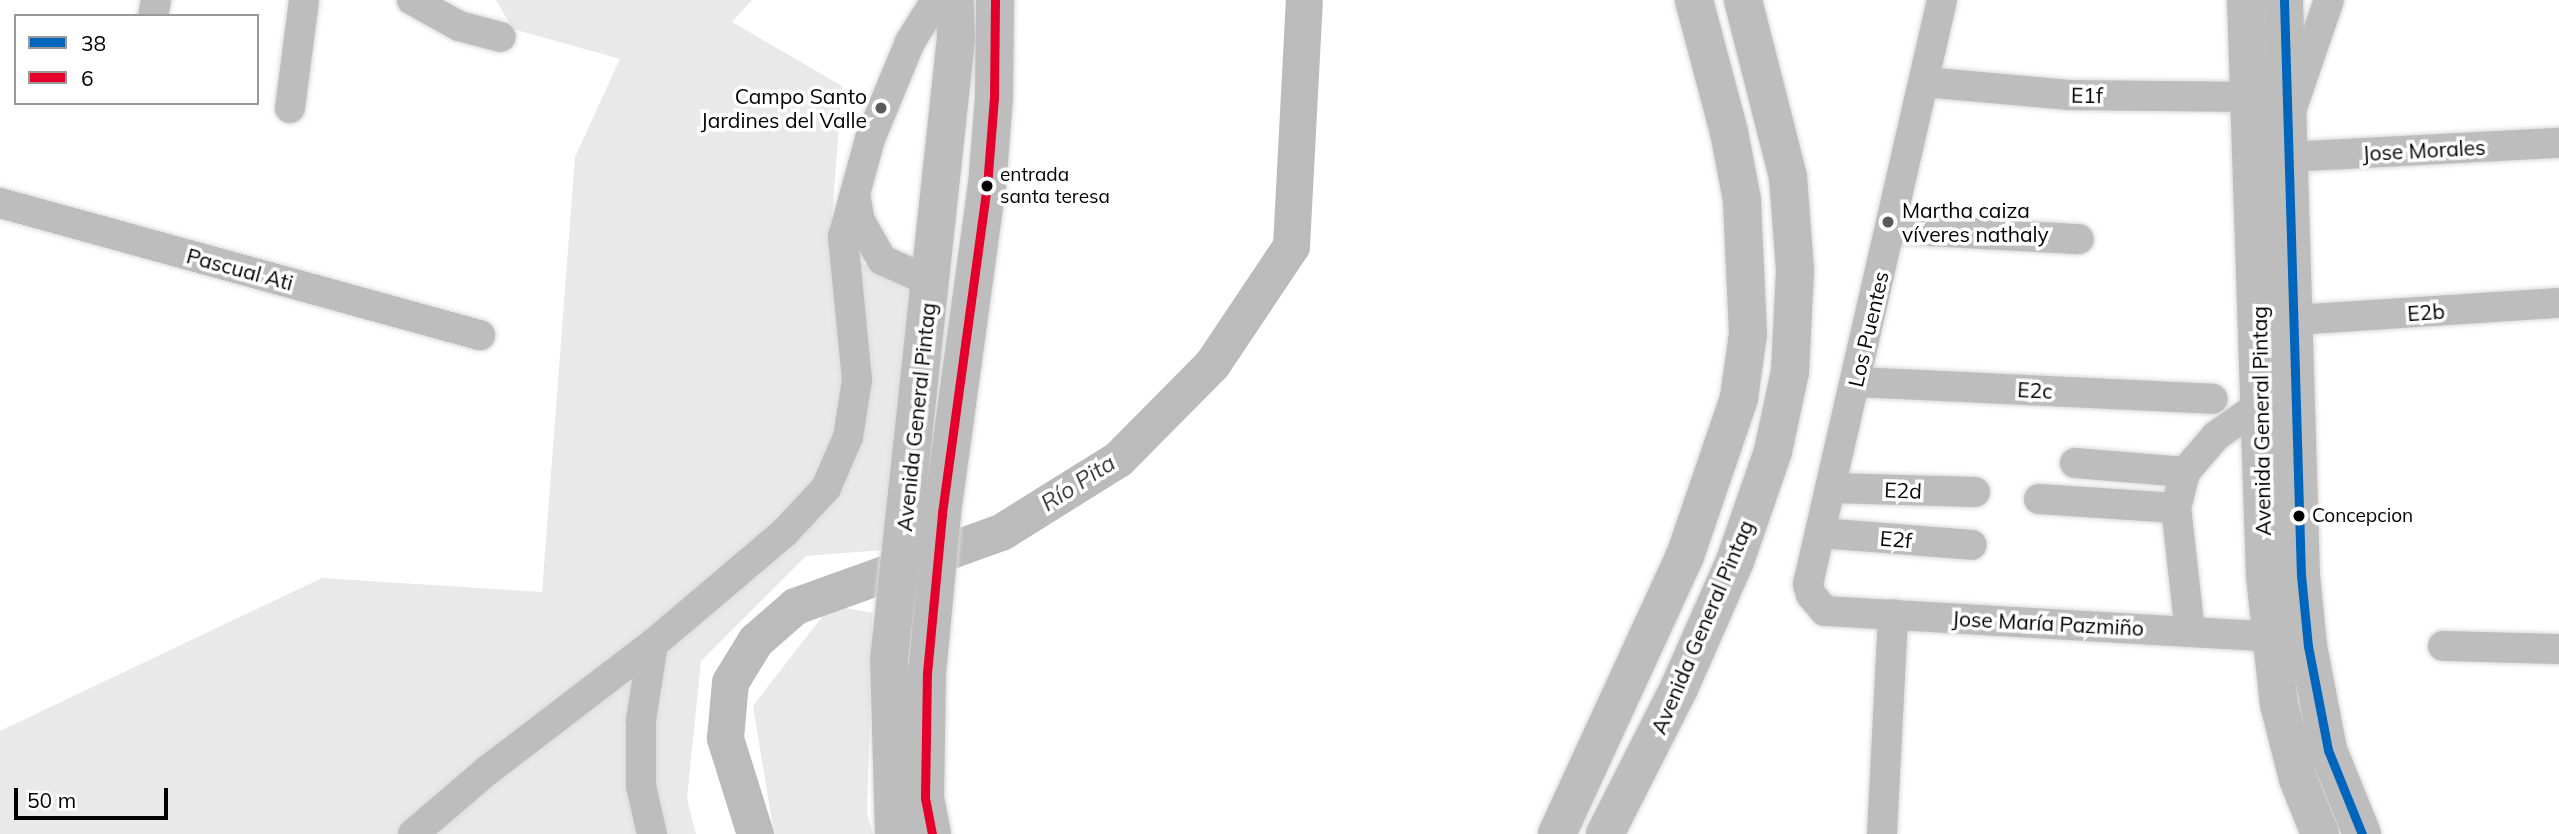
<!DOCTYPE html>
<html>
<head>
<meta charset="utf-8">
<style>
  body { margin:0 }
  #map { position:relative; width:2559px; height:834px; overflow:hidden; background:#fff; font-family:Mulish,sans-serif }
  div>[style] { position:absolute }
  .green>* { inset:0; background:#e9e9e9 }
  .river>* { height:37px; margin:-18.5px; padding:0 18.5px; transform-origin:18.5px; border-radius:18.5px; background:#bbb }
  .roads { filter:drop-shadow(0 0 2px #dbdbdb) drop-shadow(0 0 2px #dbdbdb) }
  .minor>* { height:30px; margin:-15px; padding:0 15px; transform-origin:15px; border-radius:15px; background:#bdbdbd }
  .highway>* { height:38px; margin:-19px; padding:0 19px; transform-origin:19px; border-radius:19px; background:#bdbdbd }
  .bus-1>* { height:9px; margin:-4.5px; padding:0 4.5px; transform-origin:4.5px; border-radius:4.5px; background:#0065bd }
  .bus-2>* { height:9px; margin:-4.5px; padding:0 4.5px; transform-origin:4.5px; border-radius:4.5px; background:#e4002b }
  .dots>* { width:19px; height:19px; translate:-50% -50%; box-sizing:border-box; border:4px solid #fff; border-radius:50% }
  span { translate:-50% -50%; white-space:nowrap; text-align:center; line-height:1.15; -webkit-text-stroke:7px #fff; paint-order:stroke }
  .bus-label { font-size:19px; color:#000 }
  .left { translate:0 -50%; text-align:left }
  .street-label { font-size:21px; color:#000 }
  .poi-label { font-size:21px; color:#000 }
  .right { translate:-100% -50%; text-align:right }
  .water-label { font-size:23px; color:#3f3f3f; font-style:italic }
  .legend { position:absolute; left:14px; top:14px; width:245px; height:91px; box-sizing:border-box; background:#fff; border:2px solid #999; margin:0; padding:9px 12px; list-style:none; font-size:21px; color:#000 }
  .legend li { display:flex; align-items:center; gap:14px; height:35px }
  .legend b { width:35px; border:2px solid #999 }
  .scale { position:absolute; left:14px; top:788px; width:154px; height:32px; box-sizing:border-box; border:4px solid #000; border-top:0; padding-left:9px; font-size:21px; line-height:24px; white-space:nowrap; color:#000; -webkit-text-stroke:5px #fff; paint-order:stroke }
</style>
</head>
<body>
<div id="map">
  <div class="green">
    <i style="clip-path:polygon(496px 0,752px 0,732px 22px,842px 86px,829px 259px,921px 272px,884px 550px,806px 556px,701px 661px,687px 799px,696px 834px,0 834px,0 731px,322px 578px,542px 592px,575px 157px,620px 59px,513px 29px)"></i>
    <i style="clip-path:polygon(831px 605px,873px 613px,867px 813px,873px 834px,774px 834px,753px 706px)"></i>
  </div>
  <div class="river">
    <i style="left:755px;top:834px;width:101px;rotate:-107.4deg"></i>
    <i style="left:725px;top:738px;width:56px;rotate:-84.9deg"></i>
    <i style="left:730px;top:682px;width:48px;rotate:-58.6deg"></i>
    <i style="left:755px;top:641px;width:53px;rotate:-41.2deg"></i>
    <i style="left:795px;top:606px;width:219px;rotate:-19.8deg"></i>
    <i style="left:1001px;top:532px;width:138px;rotate:-32deg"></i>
    <i style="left:1118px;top:459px;width:134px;rotate:-45.3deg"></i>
    <i style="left:1212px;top:364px;width:142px;rotate:-56.2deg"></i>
    <i style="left:1291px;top:246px;width:246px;rotate:-87deg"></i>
  </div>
  <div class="roads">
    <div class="minor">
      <i style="left:412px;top:0;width:54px;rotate:29deg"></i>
      <i style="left:459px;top:26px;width:43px;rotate:14.7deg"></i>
      <i style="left:1942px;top:0;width:599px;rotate:102.92deg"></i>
      <i style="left:1808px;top:584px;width:11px;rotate:75deg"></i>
      <i style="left:1811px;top:595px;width:21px;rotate:49deg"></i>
      <i style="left:1825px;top:611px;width:446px;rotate:3.3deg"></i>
      <i style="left:153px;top:16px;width:16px;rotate:-79deg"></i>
      <i style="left:1924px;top:82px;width:146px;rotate:5.1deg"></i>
      <i style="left:2069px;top:95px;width:182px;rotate:0.6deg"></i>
      <i style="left:290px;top:108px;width:109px;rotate:-82.6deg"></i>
      <i style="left:2292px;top:108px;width:114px;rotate:-71.1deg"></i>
      <i style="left:2288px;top:157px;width:271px;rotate:-3deg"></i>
      <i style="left:855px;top:194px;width:27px;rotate:80deg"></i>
      <i style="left:860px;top:221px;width:45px;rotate:60.6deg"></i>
      <i style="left:882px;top:260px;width:54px;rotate:24.2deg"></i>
      <i style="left:0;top:203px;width:498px;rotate:15.4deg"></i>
      <i style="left:1892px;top:229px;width:187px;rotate:3.1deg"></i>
      <i style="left:2294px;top:320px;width:266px;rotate:-3.7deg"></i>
      <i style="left:1856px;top:382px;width:357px;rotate:2.7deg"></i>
      <i style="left:2075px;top:463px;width:110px;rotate:4.7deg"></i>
      <i style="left:1831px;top:488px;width:144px;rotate:1.6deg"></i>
      <i style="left:2039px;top:499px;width:137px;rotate:3.8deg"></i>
      <i style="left:1821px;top:533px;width:151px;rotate:4.5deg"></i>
      <i style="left:2190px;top:632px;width:125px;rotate:-96.4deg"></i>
      <i style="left:2176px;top:508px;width:37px;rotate:-76deg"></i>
      <i style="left:2185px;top:472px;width:48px;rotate:-49.3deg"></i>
      <i style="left:2216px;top:436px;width:55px;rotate:-35.4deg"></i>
      <i style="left:2443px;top:646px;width:116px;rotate:1.5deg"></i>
      <i style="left:413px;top:834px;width:99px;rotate:-40.5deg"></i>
      <i style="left:488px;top:770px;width:208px;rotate:-37.4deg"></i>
      <i style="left:653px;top:644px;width:172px;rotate:-40.3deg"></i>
      <i style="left:784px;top:533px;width:62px;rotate:-47deg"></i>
      <i style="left:826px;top:488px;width:56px;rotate:-66.7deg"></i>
      <i style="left:848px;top:437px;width:58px;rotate:-81deg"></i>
      <i style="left:857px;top:380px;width:144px;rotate:-95.6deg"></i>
      <i style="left:843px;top:237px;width:102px;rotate:-74.6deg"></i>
      <i style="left:870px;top:139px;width:105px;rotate:-67.6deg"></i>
      <i style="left:910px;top:42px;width:49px;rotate:-58.2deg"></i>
      <i style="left:652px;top:834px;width:49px;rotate:-102.9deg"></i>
      <i style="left:641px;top:786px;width:66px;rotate:-90deg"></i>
      <i style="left:641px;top:720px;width:77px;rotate:-81deg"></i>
      <i style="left:1882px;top:834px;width:220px;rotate:-87.1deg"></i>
    </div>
    <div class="highway">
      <i style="left:2246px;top:0;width:576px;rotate:88.11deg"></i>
      <i style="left:2265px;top:576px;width:129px;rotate:83.8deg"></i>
      <i style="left:2279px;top:704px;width:77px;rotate:75.8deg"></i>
      <i style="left:2298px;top:779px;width:59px;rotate:68.2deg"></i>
      <i style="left:2284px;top:0;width:575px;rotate:88.31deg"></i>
      <i style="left:2301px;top:575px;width:71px;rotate:84.4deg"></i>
      <i style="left:2308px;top:646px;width:106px;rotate:79.1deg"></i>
      <i style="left:2328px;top:750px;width:91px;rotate:68deg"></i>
      <i style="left:894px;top:834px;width:174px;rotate:-91.6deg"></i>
      <i style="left:889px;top:660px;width:626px;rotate:-83.85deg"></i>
      <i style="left:956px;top:38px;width:38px;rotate:-92deg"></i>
      <i style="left:932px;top:834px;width:37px;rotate:-101deg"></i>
      <i style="left:925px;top:798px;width:125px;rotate:-89.1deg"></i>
      <i style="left:927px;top:673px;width:161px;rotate:-84.6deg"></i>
      <i style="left:942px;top:513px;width:330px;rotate:-82.2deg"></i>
      <i style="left:987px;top:186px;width:89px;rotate:-85.5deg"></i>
      <i style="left:994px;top:97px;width:97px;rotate:-89.4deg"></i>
      <i style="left:1557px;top:834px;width:306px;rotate:-65.3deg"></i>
      <i style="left:1685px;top:556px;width:167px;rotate:-71.1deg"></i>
      <i style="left:1739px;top:398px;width:65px;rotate:-82deg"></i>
      <i style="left:1748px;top:334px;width:134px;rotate:-92.6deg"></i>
      <i style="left:1742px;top:200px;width:69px;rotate:-100.8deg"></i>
      <i style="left:1729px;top:132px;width:137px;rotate:-104.9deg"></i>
      <i style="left:1605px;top:834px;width:164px;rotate:-63.1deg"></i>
      <i style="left:1679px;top:688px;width:139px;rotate:-66.2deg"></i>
      <i style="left:1735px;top:561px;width:116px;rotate:-70.9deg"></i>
      <i style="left:1773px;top:451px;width:81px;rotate:-77.9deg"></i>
      <i style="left:1790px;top:372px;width:102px;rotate:-87.2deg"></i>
      <i style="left:1795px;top:270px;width:93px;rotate:-94.3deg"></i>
      <i style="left:1788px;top:177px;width:183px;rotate:-104.3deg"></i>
    </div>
  </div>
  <div class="bus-1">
    <i style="left:2284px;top:0;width:575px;rotate:88.31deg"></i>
    <i style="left:2301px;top:575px;width:71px;rotate:84.4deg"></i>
    <i style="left:2308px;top:646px;width:106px;rotate:79.1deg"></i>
    <i style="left:2328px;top:750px;width:91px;rotate:68deg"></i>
  </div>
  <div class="bus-2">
    <i style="left:932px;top:834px;width:37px;rotate:-101deg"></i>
    <i style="left:925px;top:798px;width:125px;rotate:-89.1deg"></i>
    <i style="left:927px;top:673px;width:161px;rotate:-84.6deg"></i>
    <i style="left:942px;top:513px;width:330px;rotate:-82.2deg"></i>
    <i style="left:987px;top:186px;width:89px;rotate:-85.5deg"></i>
    <i style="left:994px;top:97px;width:97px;rotate:-89.4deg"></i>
  </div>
  <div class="dots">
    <i style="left:881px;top:108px;background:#595959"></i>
    <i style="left:987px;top:186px;background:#000"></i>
    <i style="left:1888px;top:222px;background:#595959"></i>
    <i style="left:2299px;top:516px;background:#000"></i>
  </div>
  <div class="bus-label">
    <span class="left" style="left:1000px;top:186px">entrada<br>santa teresa</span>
    <span class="left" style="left:2312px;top:516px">Concepcion</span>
  </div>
  <div class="street-label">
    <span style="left:2087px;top:95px;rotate:1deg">E1f</span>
    <span style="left:2424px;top:150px;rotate:-3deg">Jose Morales</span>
    <span style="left:240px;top:269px;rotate:15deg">Pascual Ati</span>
    <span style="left:2426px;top:312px;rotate:-4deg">E2b</span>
    <span style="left:1868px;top:329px;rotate:-77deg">Los Puentes</span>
    <span style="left:2035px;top:390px;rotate:3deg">E2c</span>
    <span style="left:916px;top:417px;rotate:-84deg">Avenida General Pintag</span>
    <span style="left:2261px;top:421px;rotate:-91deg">Avenida General Pintag</span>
    <span style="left:1903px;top:490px;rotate:2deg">E2d</span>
    <span style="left:1896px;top:539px;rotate:5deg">E2f</span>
    <span style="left:2048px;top:623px;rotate:3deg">Jose María Pazmiño</span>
    <span style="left:1702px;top:627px;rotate:-67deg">Avenida General Pintag</span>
  </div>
  <div class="poi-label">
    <span class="right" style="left:867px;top:108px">Campo Santo<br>Jardines del Valle</span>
    <span class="left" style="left:1902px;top:222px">Martha caiza<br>víveres nathaly</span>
  </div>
  <div class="water-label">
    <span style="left:1078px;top:483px;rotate:-33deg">Río Pita</span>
  </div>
  <ul class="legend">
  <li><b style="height:9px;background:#0065bd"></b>38</li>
  <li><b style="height:9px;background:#e4002b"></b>6</li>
  </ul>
  <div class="scale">50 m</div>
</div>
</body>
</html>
